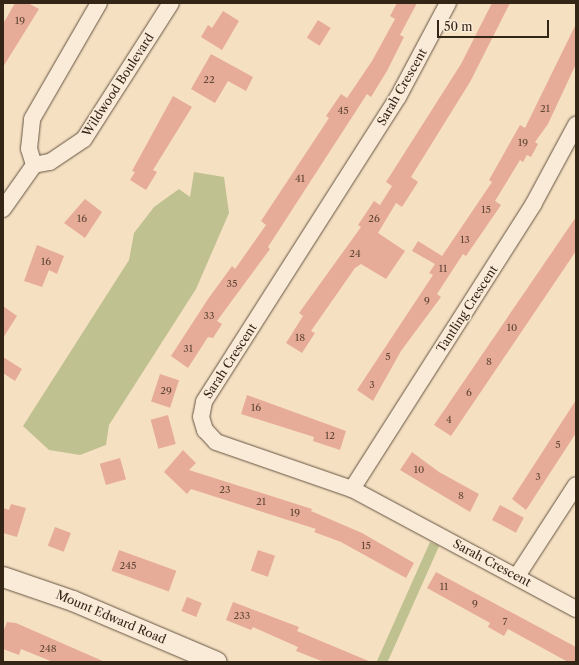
<!DOCTYPE html>
<html>
<head>
<meta charset="utf-8">
<style>
  body { margin:0 }
  #map { position:relative; width:579px; height:665px; overflow:hidden; background:#f6e0c2; font-family:"Libre Caslon Text",serif }
  div>[style] { position:absolute }
  .green>* { inset:0; background:#c0c190; transform-origin:0 0 }
  .building>* { inset:0; background:#e7ac98; transform-origin:0 0 }
  .roads { filter:drop-shadow(0 0 1px #645442) drop-shadow(0 0 1px #645442) }
  .minor>* { height:16px; margin:-8px; padding:0 8px; transform-origin:8px; border-radius:8px; background:#f9ebd7 }
  .tertiary>* { height:20px; margin:-10px; padding:0 10px; transform-origin:10px; border-radius:10px; background:#f9ebd7 }
  span { translate:-50% -50%; white-space:nowrap; text-align:center; line-height:1.15; -webkit-text-stroke:3px #f9ebd7; paint-order:stroke }
  .number-label { font-size:10px; color:#614837 }
  .number-label span { -webkit-text-stroke-width:0 }
  .street-label { font-size:12px; color:#342617 }
  .frame { position:absolute; inset:0; border:4px solid #342617; pointer-events:none }
  .scale { position:absolute; left:437px; top:20px; width:112px; height:18px; box-sizing:border-box; border:2px solid #342617; border-top:0; padding-left:5px; font-size:12px; line-height:14px; white-space:nowrap; color:#342617; -webkit-text-stroke:3px #f9ebd7; paint-order:stroke }
</style>
</head>
<body>
<div id="map">
  <div class="green">
    <i style="clip-path:polygon(194px 172px,224px 177px,229px 213px,196px 289px,109px 425px,106px 445px,80px 455px,49px 450px,23px 426px,129px 260px,134px 233px,154px 207px,179px 189px,190px 197px)"></i>
    <i style="left:430px;top:542px;width:10px;height:132px;rotate:24deg"></i>
  </div>
  <div class="building">
    <i style="clip-path:polygon(15px 3px,28px 3px,39px 9px,3px 67px,3px 24px)"></i>
    <i style="clip-path:polygon(397px 3px,417px 3px,400px 35px,404px 37px,387px 71px,371px 97px,367px 94px,268px 247px,270px 249px,217px 321px,222px 324px,213px 338px,208px 337px,188px 368px,171px 356px,208px 299px,232px 266px,235px 269px,266px 225px,261px 221px,329px 118px,326px 116px,341px 94px,347px 98px,372px 61px,395px 19px,390px 16px)"></i>
    <i style="clip-path:polygon(492px 3px,510px 3px,470px 82px,411px 177px,418px 182px,402px 207px,396px 203px,378px 233px,405px 251px,386px 279px,361px 264px,355px 268px,311px 331px,315px 333px,302px 353px,286px 343px,303px 316px,299px 313px,361px 227px,358px 225px,374px 201px,380px 205px,392px 186px,386px 182px,461px 64px)"></i>
    <i style="clip-path:polygon(223px 11px,239px 21px,222px 50px,201px 37px,208px 25px,212px 28px)"></i>
    <i style="left:318px;top:20px;width:15px;height:21px;rotate:32deg"></i>
    <i style="clip-path:polygon(576px 24px,576px 64px,548px 124px,535px 142px,538px 144px,531px 157px,527px 155px,523px 162px,520px 160px,495px 201px,501px 205px,466px 256px,463px 254px,437px 294px,441px 297px,401px 351px,373px 401px,357px 390px,433px 275px,429px 273px,435px 264px,412px 251px,418px 241px,442px 256px,492px 182px,489px 180px,520px 125px,525px 128px)"></i>
    <i style="clip-path:polygon(211px 54px,253px 77px,246px 91px,228px 81px,215px 103px,191px 89px)"></i>
    <i style="clip-path:polygon(173px 96px,192px 107px,153px 170px,157px 172px,146px 190px,130px 180px,135px 172px,132px 171px)"></i>
    <i style="clip-path:polygon(85px 199px,102px 212px,85px 238px,64px 223px)"></i>
    <i style="clip-path:polygon(576px 217px,576px 251px,451px 436px,434px 425px)"></i>
    <i style="clip-path:polygon(37px 245px,64px 256px,57px 274px,49px 270px,42px 287px,24px 281px)"></i>
    <i style="clip-path:polygon(3px 306px,17px 316px,3px 338px)"></i>
    <i style="clip-path:polygon(3px 357px,22px 369px,15px 381px,3px 373px)"></i>
    <i style="left:160px;top:374px;width:20px;height:29px;rotate:18deg"></i>
    <i style="clip-path:polygon(247px 395px,346px 431px,340px 450px,313px 441px,314px 437px,241px 414px)"></i>
    <i style="clip-path:polygon(576px 400px,576px 433px,526px 510px,512px 499px)"></i>
    <i style="left:168px;top:415px;width:30px;height:18px;rotate:75deg"></i>
    <i style="clip-path:polygon(183px 450px,196px 463px,189px 470px,312px 509px,311px 511px,362px 533px,414px 563px,406px 578px,341px 542px,314px 532px,316px 529px,191px 489px,187px 494px,164px 472px)"></i>
    <i style="clip-path:polygon(412px 452px,439px 472px,479px 494px,470px 512px,400px 470px)"></i>
    <i style="left:120px;top:458px;width:22px;height:21px;rotate:74deg"></i>
    <i style="clip-path:polygon(11px 504px,26px 508px,17px 537px,3px 533px,3px 508px,9px 510px)"></i>
    <i style="left:500px;top:505px;width:27px;height:17px;rotate:28deg"></i>
    <i style="left:55px;top:527px;width:17px;height:20px;rotate:21deg"></i>
    <i style="left:119px;top:550px;width:61px;height:22px;rotate:20deg"></i>
    <i style="left:258px;top:550px;width:18px;height:22px;rotate:19deg"></i>
    <i style="clip-path:polygon(436px 572px,576px 647px,576px 662px,568px 662px,508px 629px,504px 636px,488px 627px,490px 623px,427px 588px)"></i>
    <i style="left:187px;top:597px;width:16px;height:15px;rotate:22deg"></i>
    <i style="clip-path:polygon(233px 602px,299px 627px,297px 631px,371px 662px,324px 662px,296px 651px,298px 647px,253px 627px,251px 630px,226px 620px)"></i>
    <i style="clip-path:polygon(7px 622px,16px 623px,105px 662px,53px 662px,21px 649px,19px 655px,3px 649px,3px 632px)"></i>
  </div>
  <div class="roads">
    <div class="minor">
      <i style="left:448px;top:3px;width:106px;rotate:118deg"></i>
      <i style="left:398px;top:97px;width:361px;rotate:122.5deg"></i>
      <i style="left:204px;top:402px;width:15px;rotate:101deg"></i>
      <i style="left:201px;top:417px;width:14px;rotate:73deg"></i>
      <i style="left:205px;top:430px;width:16px;rotate:47deg"></i>
      <i style="left:216px;top:442px;width:144px;rotate:19.1deg"></i>
      <i style="left:352px;top:489px;width:254px;rotate:28.2deg"></i>
      <i style="left:34px;top:165px;width:17px;rotate:-107deg"></i>
      <i style="left:29px;top:149px;width:30px;rotate:-84deg"></i>
      <i style="left:32px;top:119px;width:134px;rotate:-60deg"></i>
      <i style="left:3px;top:209px;width:54px;rotate:-54.8deg"></i>
      <i style="left:34px;top:165px;width:16px;rotate:-11deg"></i>
      <i style="left:50px;top:162px;width:41px;rotate:-34.1deg"></i>
      <i style="left:84px;top:139px;width:161px;rotate:-57.4deg"></i>
      <i style="left:352px;top:489px;width:339px;rotate:-57.5deg"></i>
      <i style="left:534px;top:203px;width:89px;rotate:-61.7deg"></i>
      <i style="left:517px;top:576px;width:108px;rotate:-57deg"></i>
    </div>
    <div class="tertiary">
      <i style="left:3px;top:577px;width:74px;rotate:18.9deg"></i>
      <i style="left:73px;top:601px;width:156px;rotate:23deg"></i>
    </div>
  </div>
  <div class="number-label">
    <span style="left:20px;top:21px">19</span>
    <span style="left:209px;top:80px">22</span>
    <span style="left:545px;top:109px">21</span>
    <span style="left:343px;top:111px">45</span>
    <span style="left:523px;top:143px">19</span>
    <span style="left:300px;top:179px">41</span>
    <span style="left:486px;top:210px">15</span>
    <span style="left:82px;top:219px">16</span>
    <span style="left:374px;top:219px">26</span>
    <span style="left:465px;top:240px">13</span>
    <span style="left:355px;top:254px">24</span>
    <span style="left:46px;top:262px">16</span>
    <span style="left:443px;top:269px">11</span>
    <span style="left:232px;top:284px">35</span>
    <span style="left:427px;top:301px">9</span>
    <span style="left:209px;top:316px">33</span>
    <span style="left:512px;top:328px">10</span>
    <span style="left:300px;top:338px">18</span>
    <span style="left:188px;top:349px">31</span>
    <span style="left:388px;top:357px">5</span>
    <span style="left:489px;top:362px">8</span>
    <span style="left:372px;top:385px">3</span>
    <span style="left:166px;top:391px">29</span>
    <span style="left:469px;top:393px">6</span>
    <span style="left:256px;top:408px">16</span>
    <span style="left:449px;top:420px">4</span>
    <span style="left:330px;top:436px">12</span>
    <span style="left:558px;top:445px">5</span>
    <span style="left:419px;top:470px">10</span>
    <span style="left:538px;top:477px">3</span>
    <span style="left:225px;top:490px">23</span>
    <span style="left:461px;top:496px">8</span>
    <span style="left:261px;top:502px">21</span>
    <span style="left:295px;top:513px">19</span>
    <span style="left:366px;top:546px">15</span>
    <span style="left:128px;top:566px">245</span>
    <span style="left:444px;top:587px">11</span>
    <span style="left:475px;top:604px">9</span>
    <span style="left:242px;top:616px">233</span>
    <span style="left:505px;top:622px">7</span>
    <span style="left:48px;top:649px">248</span>
  </div>
  <div class="street-label">
    <span style="left:118px;top:85px;rotate:-57deg">Wildwood Boulevard</span>
    <span style="left:402px;top:87px;rotate:-60deg">Sarah Crescent</span>
    <span style="left:467px;top:309px;rotate:-57deg">Tantling Crescent</span>
    <span style="left:230px;top:361px;rotate:-57deg">Sarah Crescent</span>
    <span style="left:492px;top:563px;rotate:28deg">Sarah Crescent</span>
    <span style="left:111px;top:617px;rotate:23deg">Mount Edward Road</span>
  </div>
  <div class="frame"></div>
  <div class="scale">50 m</div>
</div>
</body>
</html>
